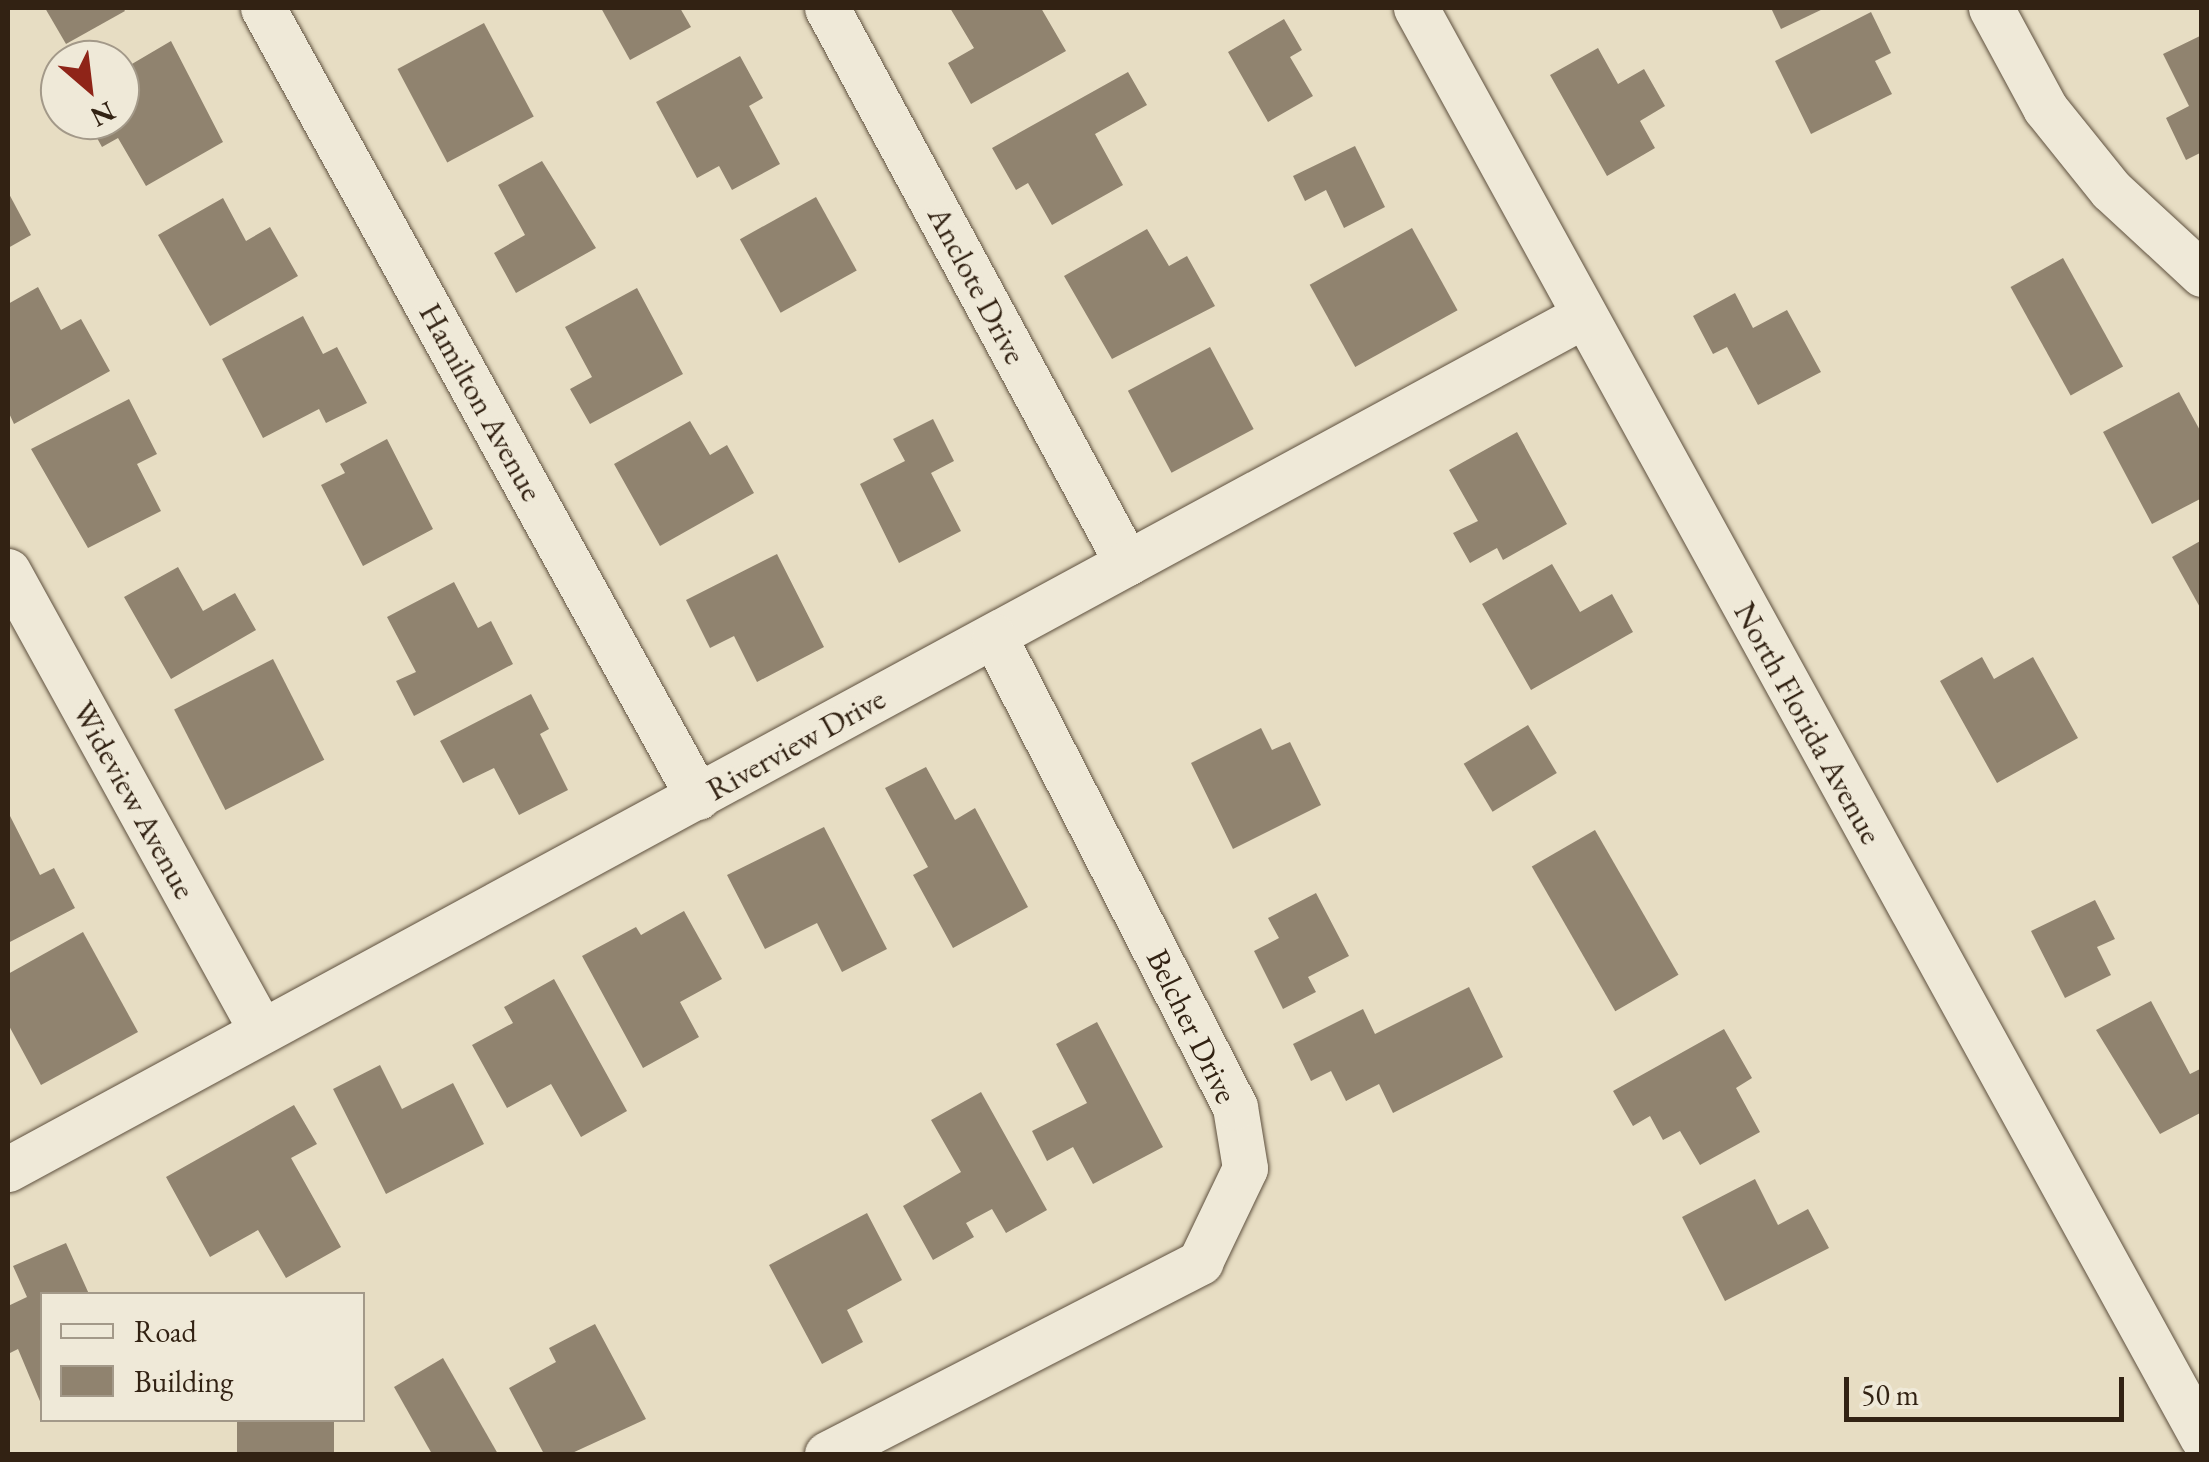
<!DOCTYPE html>
<html>
<head>
<meta charset="utf-8">
<style>
  body { margin:0 }
  #map { position:relative; width:2209px; height:1462px; overflow:hidden; background:#e7ddc3; font-family:"EB Garamond",serif }
  div>[style] { position:absolute }
  .building>* { inset:0; background:#90836f; transform-origin:0 0 }
  .roads { filter:drop-shadow(0 0 2px #5f513f) drop-shadow(0 0 2px #5f513f) }
  .minor>* { height:45px; margin:-22.5px; padding:0 22.5px; transform-origin:22.5px; border-radius:22.5px; background:#efe9d8 }
  span { translate:-50% -50%; white-space:nowrap; text-align:center; line-height:1.15; -webkit-text-stroke:9px #efe9d8; paint-order:stroke }
  .street-label { font-size:32px; color:#322213 }
  .frame { position:absolute; inset:0; border:10px solid #322213; pointer-events:none }
  .legend { position:absolute; left:40px; top:1292px; width:325px; height:130px; box-sizing:border-box; background:#efe9d8; border:2px solid #a39989; margin:0; padding:12px 18px; list-style:none; font-size:30px; color:#322213 }
  .legend li { display:flex; align-items:center; gap:20px; height:50px }
  .legend b { width:50px; border:2px solid #a39989 }
  .north { position:absolute; left:40px; top:40px; width:100px; height:100px; box-sizing:border-box; background:#efe9d8; border:2px solid #a39989; border-radius:50%; rotate:152deg; font-size:28px; font-weight:700; line-height:40px; text-align:center; color:#322213 }
  .north::after { content:''; display:block; margin:auto; width:35px; height:45px; background:#8f2418; clip-path:polygon(50% 0,100% 100%,50% 72%,0 100%) }
  .scale { position:absolute; left:1844px; top:1377px; width:280px; height:45px; box-sizing:border-box; border:5px solid #322213; border-top:0; padding-left:12px; font-size:30px; line-height:35px; white-space:nowrap; color:#322213; -webkit-text-stroke:8px #efe9d8; paint-order:stroke }
</style>
</head>
<body>
<div id="map">
  <div class="building">
    <i style="clip-path:polygon(45px 8px,123px 8px,125px 11px,66px 44px)"></i>
    <i style="clip-path:polygon(601px 8px,680px 8px,691px 27px,630px 60px)"></i>
    <i style="clip-path:polygon(950px 8px,1041px 8px,1066px 51px,971px 104px,948px 63px,974px 48px)"></i>
    <i style="clip-path:polygon(1771px 8px,1825px 8px,1781px 29px)"></i>
    <i style="clip-path:polygon(1871px 12px,1891px 53px,1875px 61px,1892px 94px,1811px 134px,1775px 61px)"></i>
    <i style="clip-path:polygon(1284px 19px,1302px 50px,1290px 57px,1313px 96px,1268px 122px,1228px 52px)"></i>
    <i style="left:484px;top:23px;width:106px;height:98px;rotate:62deg"></i>
    <i style="clip-path:polygon(2202px 35px,2202px 152px,2186px 160px,2166px 118px,2189px 106px,2163px 54px)"></i>
    <i style="clip-path:polygon(171px 41px,223px 142px,146px 186px,118px 138px,102px 147px,87px 120px,120px 120px,120px 71px)"></i>
    <i style="clip-path:polygon(1598px 48px,1618px 84px,1644px 69px,1665px 106px,1640px 121px,1655px 148px,1607px 176px,1550px 75px)"></i>
    <i style="clip-path:polygon(740px 56px,763px 98px,749px 106px,780px 164px,732px 190px,719px 166px,697px 178px,656px 102px)"></i>
    <i style="clip-path:polygon(1128px 72px,1147px 105px,1095px 134px,1123px 185px,1052px 225px,1028px 183px,1016px 190px,992px 148px)"></i>
    <i style="clip-path:polygon(1355px 146px,1385px 207px,1344px 228px,1326px 190px,1305px 201px,1293px 176px)"></i>
    <i style="clip-path:polygon(542px 161px,596px 248px,516px 293px,494px 253px,525px 235px,498px 185px)"></i>
    <i style="clip-path:polygon(8px 192px,31px 235px,8px 248px)"></i>
    <i style="left:816px;top:197px;width:84px;height:87px;rotate:61deg"></i>
    <i style="clip-path:polygon(223px 198px,246px 241px,270px 227px,298px 276px,210px 326px,158px 235px)"></i>
    <i style="left:1412px;top:228px;width:94px;height:117px;rotate:61deg"></i>
    <i style="clip-path:polygon(1147px 229px,1169px 266px,1187px 256px,1215px 306px,1112px 359px,1064px 276px)"></i>
    <i style="left:2063px;top:258px;width:124px;height:60px;rotate:61deg"></i>
    <i style="clip-path:polygon(38px 287px,61px 330px,81px 319px,110px 371px,14px 424px,8px 411px,8px 304px)"></i>
    <i style="clip-path:polygon(637px 288px,683px 374px,590px 424px,570px 389px,592px 377px,565px 327px)"></i>
    <i style="clip-path:polygon(1735px 293px,1753px 328px,1787px 310px,1821px 372px,1758px 405px,1727px 347px,1713px 354px,1693px 316px)"></i>
    <i style="clip-path:polygon(303px 316px,323px 354px,337px 347px,367px 403px,326px 423px,319px 409px,263px 438px,222px 359px)"></i>
    <i style="left:1210px;top:347px;width:93px;height:93px;rotate:62deg"></i>
    <i style="clip-path:polygon(2179px 392px,2202px 434px,2202px 498px,2152px 524px,2103px 432px)"></i>
    <i style="clip-path:polygon(129px 399px,157px 454px,137px 464px,161px 511px,88px 548px,31px 449px)"></i>
    <i style="clip-path:polygon(933px 419px,954px 461px,931px 473px,961px 531px,899px 563px,860px 484px,905px 461px,893px 439px)"></i>
    <i style="clip-path:polygon(690px 421px,710px 455px,727px 445px,754px 493px,660px 546px,614px 464px)"></i>
    <i style="clip-path:polygon(1517px 432px,1567px 524px,1503px 560px,1497px 548px,1470px 563px,1453px 533px,1478px 521px,1449px 470px)"></i>
    <i style="clip-path:polygon(387px 439px,433px 529px,363px 566px,321px 485px,345px 473px,340px 464px)"></i>
    <i style="clip-path:polygon(2202px 540px,2202px 611px,2172px 557px)"></i>
    <i style="clip-path:polygon(777px 554px,824px 647px,757px 682px,734px 636px,710px 648px,686px 600px)"></i>
    <i style="clip-path:polygon(1552px 564px,1580px 612px,1612px 594px,1633px 632px,1531px 690px,1482px 604px)"></i>
    <i style="clip-path:polygon(178px 567px,203px 611px,235px 593px,256px 630px,171px 679px,124px 597px)"></i>
    <i style="clip-path:polygon(454px 582px,478px 628px,491px 621px,513px 664px,414px 716px,396px 681px,416px 672px,387px 617px)"></i>
    <i style="clip-path:polygon(1982px 657px,1994px 679px,2033px 657px,2078px 738px,1997px 783px,1940px 681px)"></i>
    <i style="left:273px;top:659px;width:113px;height:111px;rotate:63deg"></i>
    <i style="clip-path:polygon(531px 694px,549px 729px,540px 734px,568px 790px,519px 815px,494px 768px,463px 783px,440px 741px)"></i>
    <i style="left:1528px;top:725px;width:56px;height:75px;rotate:59deg"></i>
    <i style="clip-path:polygon(1261px 728px,1272px 750px,1290px 742px,1321px 805px,1233px 849px,1191px 763px)"></i>
    <i style="clip-path:polygon(926px 767px,955px 820px,975px 808px,1028px 907px,953px 948px,913px 875px,928px 867px,885px 788px)"></i>
    <i style="clip-path:polygon(8px 812px,40px 875px,54px 868px,75px 908px,8px 943px)"></i>
    <i style="clip-path:polygon(824px 827px,887px 949px,842px 972px,817px 923px,765px 949px,727px 875px)"></i>
    <i style="left:1595px;top:830px;width:167px;height:73px;rotate:60deg"></i>
    <i style="clip-path:polygon(1316px 893px,1349px 956px,1308px 977px,1316px 992px,1283px 1009px,1254px 951px,1279px 938px,1268px 918px)"></i>
    <i style="clip-path:polygon(2095px 900px,2115px 939px,2097px 947px,2111px 975px,2065px 998px,2031px 931px)"></i>
    <i style="clip-path:polygon(684px 911px,722px 979px,680px 1002px,699px 1037px,643px 1068px,582px 956px,636px 927px,641px 935px)"></i>
    <i style="clip-path:polygon(83px 932px,138px 1032px,41px 1085px,8px 1024px,8px 974px)"></i>
    <i style="clip-path:polygon(554px 979px,627px 1111px,581px 1137px,551px 1084px,507px 1108px,472px 1045px,513px 1023px,504px 1007px)"></i>
    <i style="clip-path:polygon(1469px 987px,1503px 1057px,1393px 1113px,1379px 1084px,1346px 1101px,1331px 1071px,1311px 1081px,1293px 1044px,1363px 1009px,1375px 1034px)"></i>
    <i style="clip-path:polygon(2151px 1001px,2190px 1074px,2202px 1068px,2202px 1112px,2160px 1134px,2096px 1030px)"></i>
    <i style="clip-path:polygon(1097px 1022px,1163px 1147px,1093px 1184px,1073px 1147px,1047px 1161px,1032px 1131px,1087px 1103px,1056px 1044px)"></i>
    <i style="clip-path:polygon(1724px 1029px,1752px 1078px,1736px 1088px,1760px 1132px,1700px 1165px,1680px 1131px,1663px 1140px,1650px 1116px,1633px 1126px,1613px 1091px)"></i>
    <i style="clip-path:polygon(380px 1065px,402px 1109px,453px 1083px,484px 1144px,386px 1194px,333px 1089px)"></i>
    <i style="clip-path:polygon(981px 1092px,1047px 1210px,1006px 1233px,992px 1209px,966px 1223px,974px 1237px,933px 1260px,903px 1206px,961px 1172px,931px 1120px)"></i>
    <i style="clip-path:polygon(294px 1105px,317px 1144px,291px 1158px,341px 1247px,286px 1278px,258px 1230px,210px 1257px,166px 1177px)"></i>
    <i style="clip-path:polygon(1755px 1179px,1778px 1225px,1808px 1209px,1829px 1248px,1725px 1301px,1682px 1217px)"></i>
    <i style="clip-path:polygon(867px 1213px,902px 1280px,847px 1310px,863px 1342px,822px 1364px,769px 1265px)"></i>
    <i style="clip-path:polygon(66px 1243px,89px 1294px,42px 1294px,42px 1406px,18px 1349px,8px 1354px,8px 1306px,27px 1297px,13px 1266px)"></i>
    <i style="clip-path:polygon(595px 1324px,646px 1419px,570px 1454px,544px 1454px,509px 1388px,556px 1362px,549px 1348px)"></i>
    <i style="clip-path:polygon(443px 1358px,498px 1454px,432px 1454px,394px 1387px)"></i>
    <i style="left:237px;top:1420px;width:97px;height:34px"></i>
  </div>
  <div class="roads">
    <div class="minor">
      <i style="left:263px;top:8px;width:901px;rotate:61.13deg"></i>
      <i style="left:827px;top:8px;width:631px;rotate:61.61deg"></i>
      <i style="left:1416px;top:8px;width:1631px;rotate:61.19deg"></i>
      <i style="left:1991px;top:8px;width:114px;rotate:61.6deg"></i>
      <i style="left:2045px;top:108px;width:105px;rotate:51.2deg"></i>
      <i style="left:2111px;top:190px;width:124px;rotate:42.7deg"></i>
      <i style="left:8px;top:571px;width:524px;rotate:61.14deg"></i>
      <i style="left:8px;top:1169px;width:1791px;rotate:-28.44deg"></i>
      <i style="left:827px;top:1454px;width:420px;rotate:-27.2deg"></i>
      <i style="left:1200px;top:1262px;width:104px;rotate:-64.4deg"></i>
      <i style="left:1245px;top:1168px;width:62px;rotate:-99.3deg"></i>
      <i style="left:1235px;top:1107px;width:529px;rotate:-117.1deg"></i>
    </div>
  </div>
  <div class="street-label">
    <span style="left:977px;top:285px;rotate:62deg">Anclote Drive</span>
    <span style="left:481px;top:402px;rotate:61deg">Hamilton Avenue</span>
    <span style="left:1808px;top:723px;rotate:61deg">North Florida Avenue</span>
    <span style="left:796px;top:744px;rotate:-29deg">Riverview Drive</span>
    <span style="left:134px;top:800px;rotate:61deg">Wideview Avenue</span>
    <span style="left:1192px;top:1026px;rotate:64deg">Belcher Drive</span>
  </div>
  <div class="frame"></div>
  <ul class="legend">
  <li><b style="height:12px;background:#efe9d8"></b>Road</li>
  <li><b style="height:28px;background:#90836f"></b>Building</li>
  </ul>
  <div class="north">N</div>
  <div class="scale">50 m</div>
</div>
</body>
</html>
